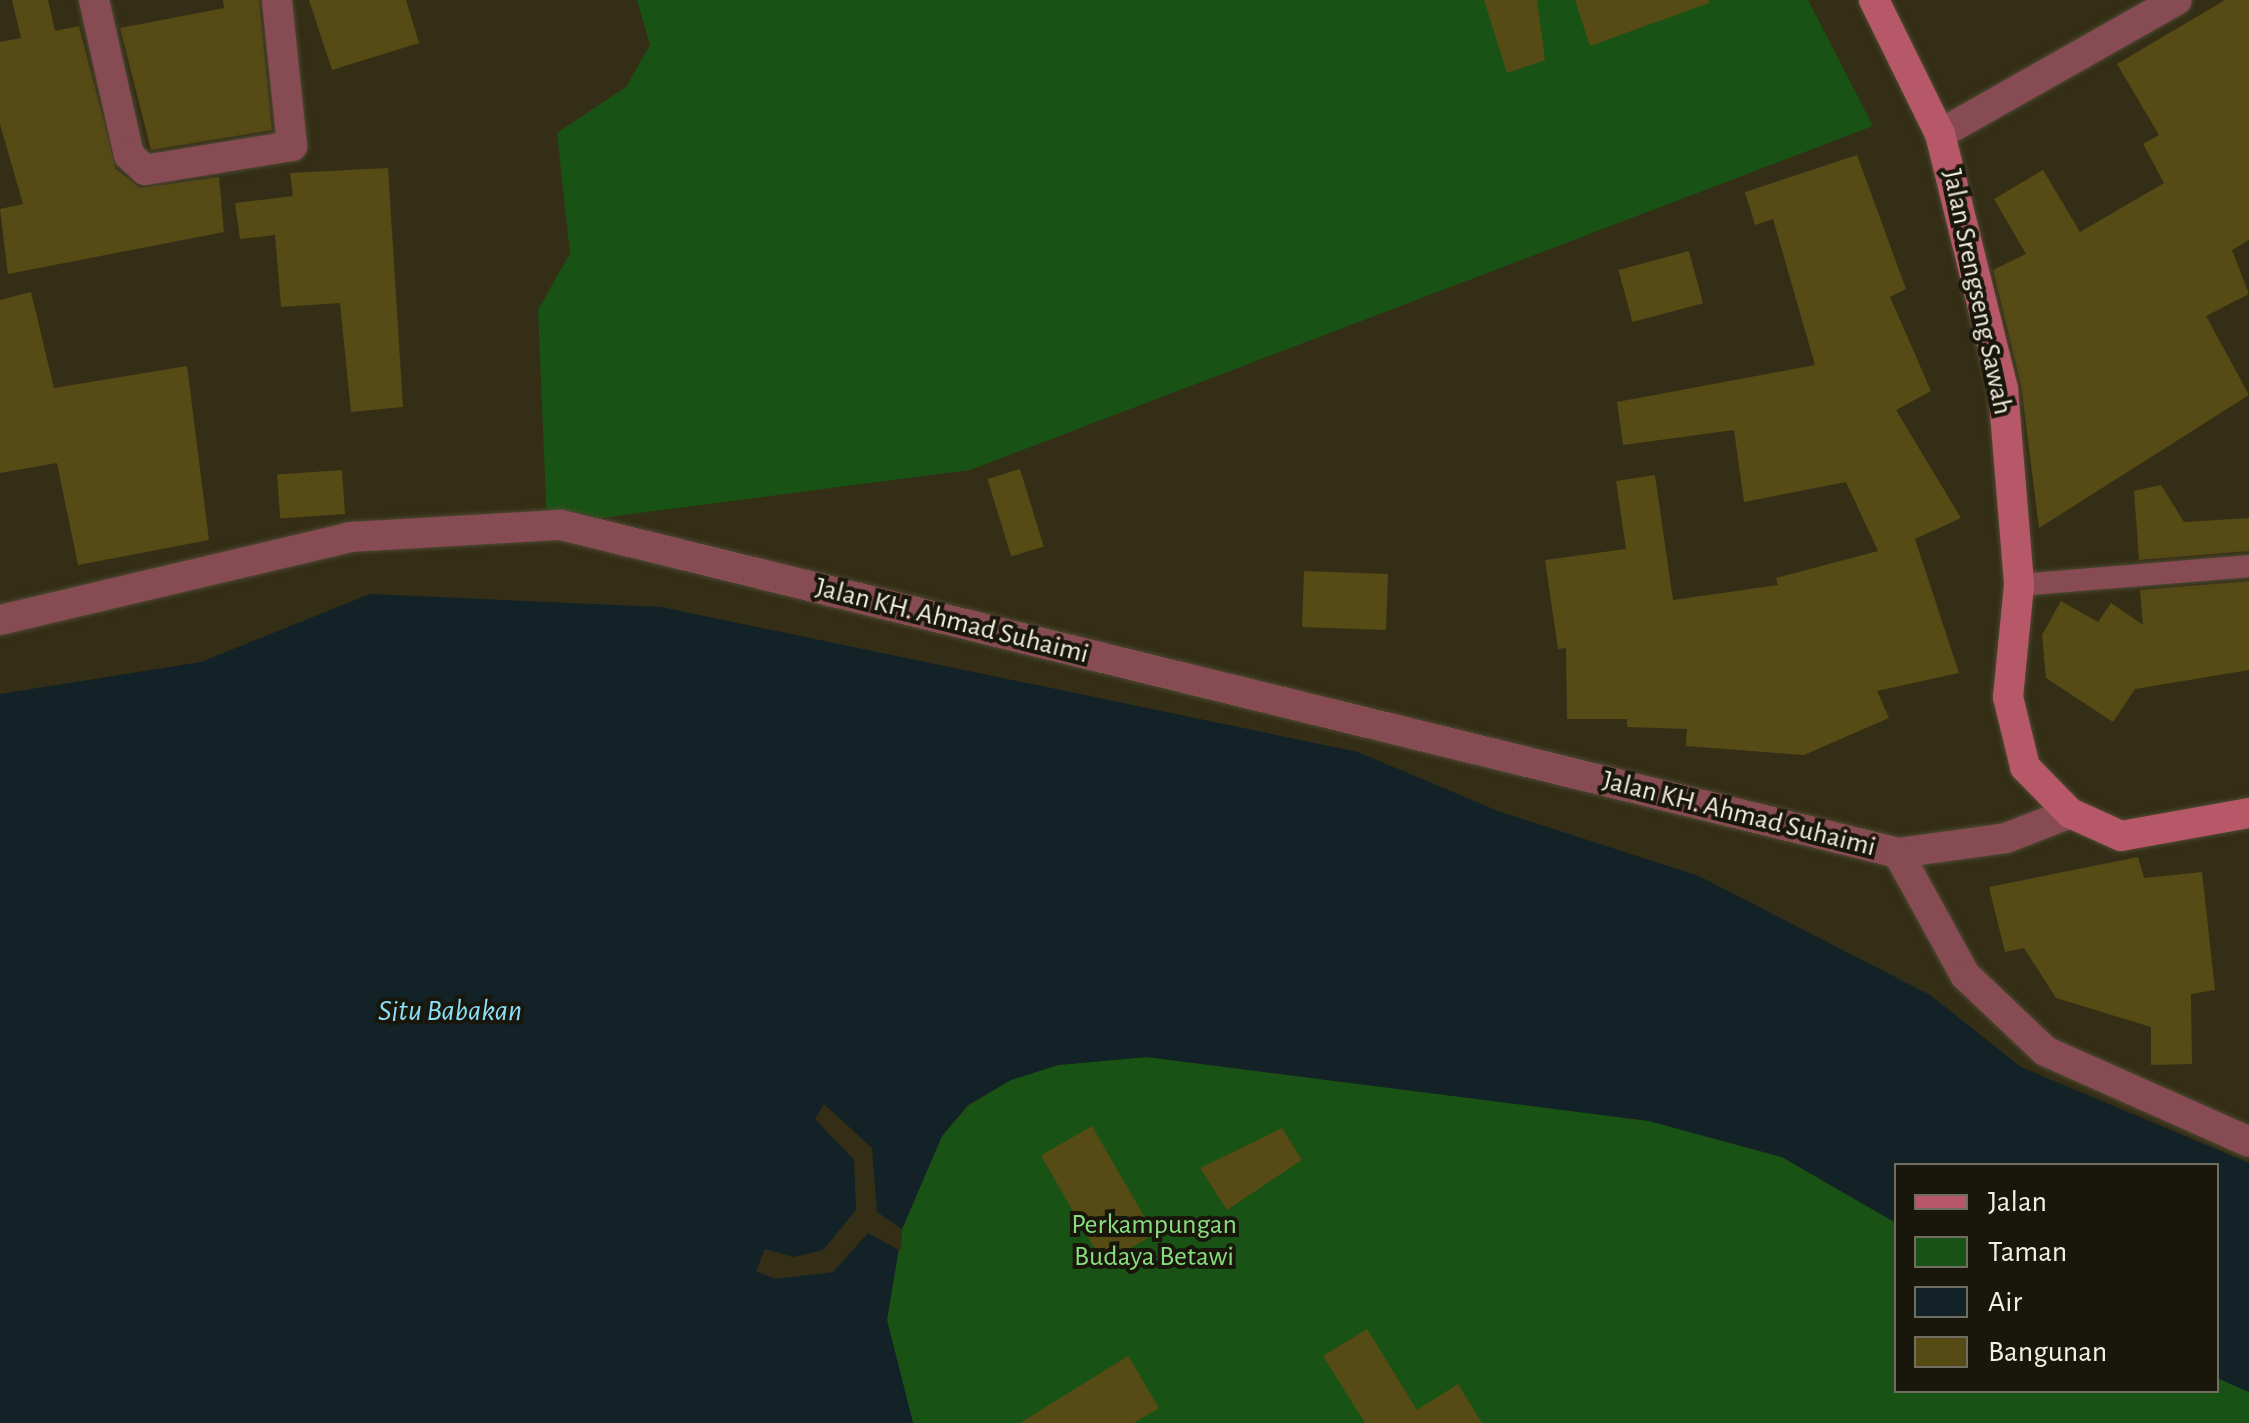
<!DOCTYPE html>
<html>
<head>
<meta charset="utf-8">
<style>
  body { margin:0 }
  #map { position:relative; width:2249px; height:1423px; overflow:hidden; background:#342e16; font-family:"Alegreya Sans",sans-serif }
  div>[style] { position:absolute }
  .green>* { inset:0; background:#195215 }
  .water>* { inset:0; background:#122227 }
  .pier>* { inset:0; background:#342e16 }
  .building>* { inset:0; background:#564a15; transform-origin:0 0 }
  .roads { filter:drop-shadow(0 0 2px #4f4932) drop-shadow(0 0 2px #4f4932) }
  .lane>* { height:22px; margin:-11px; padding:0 11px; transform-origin:11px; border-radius:11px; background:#874b54 }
  .street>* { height:30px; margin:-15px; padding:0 15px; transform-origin:15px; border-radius:15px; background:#874b54 }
  .secondary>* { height:30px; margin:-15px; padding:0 15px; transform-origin:15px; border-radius:15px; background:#b75869 }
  span { translate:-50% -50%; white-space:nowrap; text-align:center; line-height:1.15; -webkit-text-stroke:8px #19170c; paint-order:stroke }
  .street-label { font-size:28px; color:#f3f0e1 }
  .park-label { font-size:28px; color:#89dd80 }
  .water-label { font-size:30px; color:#89e0f8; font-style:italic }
  .legend { position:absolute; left:1894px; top:1163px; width:325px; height:230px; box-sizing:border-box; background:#19170c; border:2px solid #706e61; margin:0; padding:12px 18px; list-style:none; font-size:30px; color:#f3f0e1 }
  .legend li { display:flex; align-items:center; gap:20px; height:50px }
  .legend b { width:50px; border:2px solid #706e61 }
</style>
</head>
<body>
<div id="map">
  <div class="green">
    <i style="clip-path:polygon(637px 0,1808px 0,1873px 126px,970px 470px,547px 525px,538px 310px,570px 253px,557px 133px,626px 87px,650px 45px)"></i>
    <i style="clip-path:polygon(1147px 1057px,1649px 1121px,1782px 1157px,1896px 1223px,1896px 1390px,2216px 1390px,2217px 1378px,2249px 1392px,2249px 1423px,913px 1423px,887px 1320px,902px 1229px,942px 1136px,969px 1105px,1011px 1080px,1058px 1065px)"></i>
  </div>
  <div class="water">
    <i style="clip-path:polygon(370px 594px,661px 607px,1358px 752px,1498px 811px,1699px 876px,1930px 995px,2021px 1067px,2249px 1163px,2249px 1392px,2217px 1378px,2216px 1166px,1896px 1166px,1896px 1223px,1782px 1157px,1649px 1121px,1147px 1057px,1058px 1065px,1011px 1080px,968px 1105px,942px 1136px,902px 1229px,887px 1320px,913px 1423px,0 1423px,0 694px,201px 662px)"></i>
  </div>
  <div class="pier">
    <i style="clip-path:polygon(824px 1104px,872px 1148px,877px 1212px,902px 1229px,901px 1251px,868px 1233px,833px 1272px,775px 1279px,756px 1271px,765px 1249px,794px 1257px,823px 1250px,856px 1210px,854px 1160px,815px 1119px)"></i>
  </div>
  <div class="building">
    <i style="clip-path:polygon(12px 0,48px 0,55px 31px,79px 26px,116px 169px,140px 188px,219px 177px,224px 232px,8px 274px,0 209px,23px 204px,0 124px,0 42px,21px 38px)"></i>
    <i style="clip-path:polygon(223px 0,259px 0,272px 130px,151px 150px,120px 28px,224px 8px)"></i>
    <i style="clip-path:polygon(309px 0,406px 0,419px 43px,332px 70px)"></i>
    <i style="clip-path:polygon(1484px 0,1537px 0,1545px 60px,1507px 73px)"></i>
    <i style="clip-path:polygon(1575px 0,1709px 0,1709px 3px,1590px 46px)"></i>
    <i style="clip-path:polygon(2225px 0,2249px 0,2249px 240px,2232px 250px,2249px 294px,2206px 316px,2249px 395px,2039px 528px,2021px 385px,1993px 270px,2026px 254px,1994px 199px,2043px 170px,2080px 232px,2164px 183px,2143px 144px,2159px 135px,2117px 64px)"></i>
    <i style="clip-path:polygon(1857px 155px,1906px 289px,1890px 297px,1931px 391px,1896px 410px,1961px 518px,1915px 539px,1959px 673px,1877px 691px,1889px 718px,1804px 755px,1686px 746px,1687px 729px,1627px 727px,1627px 719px,1567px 719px,1566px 648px,1558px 649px,1545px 560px,1626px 549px,1616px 481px,1655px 475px,1673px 600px,1778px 585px,1776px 578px,1878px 551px,1846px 482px,1744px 502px,1734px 430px,1623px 445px,1617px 402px,1815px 365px,1773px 219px,1755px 225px,1745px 192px)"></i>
    <i style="clip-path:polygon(388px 168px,403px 407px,351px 412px,340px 303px,281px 307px,275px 235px,240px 239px,235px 203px,293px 196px,290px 173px)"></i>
    <i style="left:1689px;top:251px;width:54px;height:73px;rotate:75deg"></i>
    <i style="clip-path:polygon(31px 292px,54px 388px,187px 366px,209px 540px,78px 565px,57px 463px,0 473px,0 300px)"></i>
    <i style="left:1020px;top:469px;width:81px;height:34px;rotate:73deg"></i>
    <i style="left:342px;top:470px;width:44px;height:65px;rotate:86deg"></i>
    <i style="clip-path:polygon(2161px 485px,2184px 522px,2249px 518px,2249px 551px,2139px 560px,2134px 491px)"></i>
    <i style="left:1304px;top:571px;width:84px;height:56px;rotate:2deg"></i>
    <i style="clip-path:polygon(2249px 581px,2249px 670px,2135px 689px,2113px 722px,2046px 678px,2042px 635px,2061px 601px,2098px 622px,2111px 603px,2143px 625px,2140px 590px)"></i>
    <i style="clip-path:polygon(2138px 857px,2144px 878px,2202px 872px,2215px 990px,2191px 994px,2192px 1064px,2151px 1065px,2151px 1027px,2056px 998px,2024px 948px,2005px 952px,1989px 887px)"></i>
    <i style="left:1092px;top:1126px;width:125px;height:59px;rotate:60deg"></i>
    <i style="clip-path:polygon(1282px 1128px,1302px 1160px,1227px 1210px,1200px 1168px)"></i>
    <i style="clip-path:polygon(1367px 1329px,1417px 1410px,1458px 1384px,1482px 1423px,1365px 1423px,1323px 1356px)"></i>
    <i style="clip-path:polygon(1128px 1356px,1159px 1408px,1134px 1423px,1020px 1423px)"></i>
  </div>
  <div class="roads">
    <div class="lane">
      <i style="left:2019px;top:585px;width:231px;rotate:-4.7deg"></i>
    </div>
    <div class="street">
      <i style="left:94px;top:0;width:159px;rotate:77.3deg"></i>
      <i style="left:129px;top:155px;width:22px;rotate:43deg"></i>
      <i style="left:145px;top:170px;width:149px;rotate:-9.3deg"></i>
      <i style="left:292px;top:146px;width:147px;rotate:-95.9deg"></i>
      <i style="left:1940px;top:134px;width:272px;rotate:-29.5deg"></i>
      <i style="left:0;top:620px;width:360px;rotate:-13.3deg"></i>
      <i style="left:350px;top:537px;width:211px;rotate:-3.3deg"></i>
      <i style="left:561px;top:525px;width:1377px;rotate:13.78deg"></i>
      <i style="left:1898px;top:853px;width:109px;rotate:-7.9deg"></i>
      <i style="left:2006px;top:838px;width:69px;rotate:-21.3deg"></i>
      <i style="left:1898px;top:853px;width:139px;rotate:61.2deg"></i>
      <i style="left:1965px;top:975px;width:110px;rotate:43.5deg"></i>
      <i style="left:2045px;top:1051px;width:223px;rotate:24deg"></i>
    </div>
    <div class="secondary">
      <i style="left:1874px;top:0;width:149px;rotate:63.8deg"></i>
      <i style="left:1940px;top:134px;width:263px;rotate:76.1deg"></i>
      <i style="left:2003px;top:389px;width:197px;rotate:85.3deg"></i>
      <i style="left:2019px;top:585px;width:113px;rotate:95.6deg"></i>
      <i style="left:2008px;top:697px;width:72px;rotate:76.3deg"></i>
      <i style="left:2025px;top:767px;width:64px;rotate:45.6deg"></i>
      <i style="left:2070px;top:813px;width:56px;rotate:24.3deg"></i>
      <i style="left:2121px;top:836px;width:130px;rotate:-10.2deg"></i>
    </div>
  </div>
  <div class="street-label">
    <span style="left:1977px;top:292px;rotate:78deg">Jalan Srengseng Sawah</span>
    <span style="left:952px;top:621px;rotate:14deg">Jalan KH. Ahmad Suhaimi</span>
    <span style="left:1739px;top:814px;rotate:14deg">Jalan KH. Ahmad Suhaimi</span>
  </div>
  <div class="park-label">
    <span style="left:1154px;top:1241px">Perkampungan<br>Budaya Betawi</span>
  </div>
  <div class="water-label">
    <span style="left:450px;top:1011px">Situ Babakan</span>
  </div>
  <ul class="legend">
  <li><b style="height:12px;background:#b75869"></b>Jalan</li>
  <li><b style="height:28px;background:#195215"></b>Taman</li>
  <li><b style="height:28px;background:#122227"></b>Air</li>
  <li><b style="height:28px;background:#564a15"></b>Bangunan</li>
  </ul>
</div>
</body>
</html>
